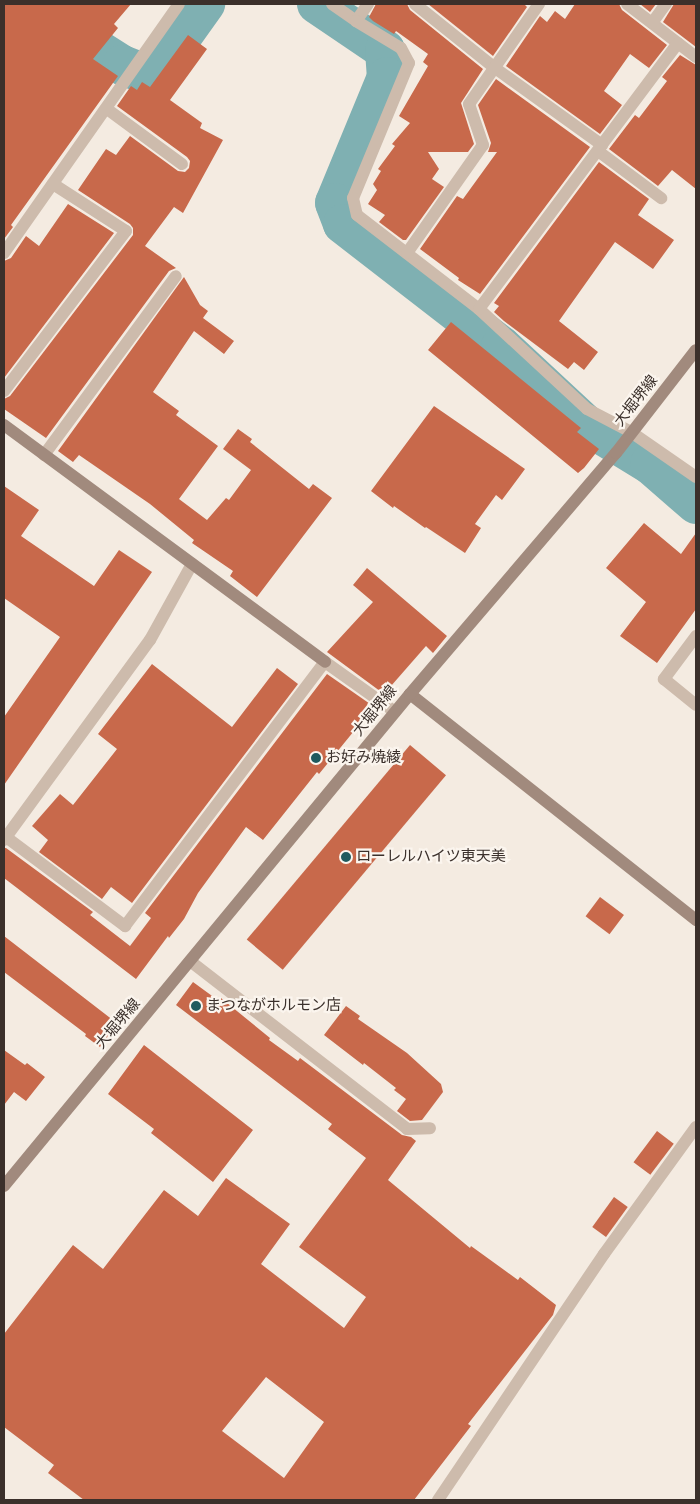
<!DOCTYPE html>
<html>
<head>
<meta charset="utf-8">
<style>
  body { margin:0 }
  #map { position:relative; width:700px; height:1504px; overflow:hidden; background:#f4ebe1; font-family:"Fira Sans Condensed","Noto Sans JP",sans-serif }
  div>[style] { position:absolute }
  .river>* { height:40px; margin:-20px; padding:0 20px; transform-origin:20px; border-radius:20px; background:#7fb0b2 }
  .building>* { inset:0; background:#c8694b; transform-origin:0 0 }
  .street>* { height:12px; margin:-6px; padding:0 6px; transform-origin:6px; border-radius:6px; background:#cdbbac }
  .secondary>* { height:12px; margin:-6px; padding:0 6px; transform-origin:6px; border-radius:6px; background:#a18a7d }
  .dots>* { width:14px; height:14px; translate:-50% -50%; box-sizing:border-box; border:2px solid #fbf5ee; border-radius:50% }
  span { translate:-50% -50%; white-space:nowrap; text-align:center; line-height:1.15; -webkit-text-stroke:4.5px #fbf5ee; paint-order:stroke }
  .street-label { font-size:15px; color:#3b302b }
  .poi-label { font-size:15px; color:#3b302b }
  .left { translate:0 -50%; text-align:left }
  .frame { position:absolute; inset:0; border:5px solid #3b302b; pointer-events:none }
</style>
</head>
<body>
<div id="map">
  <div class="river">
    <i style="left:26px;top:4px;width:114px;rotate:32.4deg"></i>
    <i style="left:122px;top:65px;width:33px;rotate:21deg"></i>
    <i style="left:153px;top:77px;width:90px;rotate:-54.5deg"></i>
    <i style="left:317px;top:4px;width:82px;rotate:34.1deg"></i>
    <i style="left:385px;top:50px;width:27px;rotate:86deg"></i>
    <i style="left:387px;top:77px;width:136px;rotate:112.4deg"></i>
    <i style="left:335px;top:203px;width:22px;rotate:69deg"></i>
    <i style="left:343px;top:224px;width:200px;rotate:37.7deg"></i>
    <i style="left:501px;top:346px;width:116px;rotate:42.9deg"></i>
    <i style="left:586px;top:425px;width:75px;rotate:31.4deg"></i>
    <i style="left:650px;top:464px;width:61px;rotate:41deg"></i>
  </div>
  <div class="building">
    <i style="clip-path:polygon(4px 4px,131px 4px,114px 24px,118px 28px,93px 59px,118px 76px,11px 225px,13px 227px,4px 239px)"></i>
    <i style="clip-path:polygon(376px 4px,407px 4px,410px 10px,483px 69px,461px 103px,474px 144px,468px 152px,428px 152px,439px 169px,432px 179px,444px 187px,406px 240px,403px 240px,379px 222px,385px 215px,368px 204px,377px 190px,373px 184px,381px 171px,378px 169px,395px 146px,392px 144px,410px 123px,399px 116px,428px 66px,423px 62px,428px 54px,396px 31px,394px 34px,373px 21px,369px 17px)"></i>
    <i style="clip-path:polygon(428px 4px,524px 4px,527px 7px,493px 56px)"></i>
    <i style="clip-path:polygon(575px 4px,619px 4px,622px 10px,667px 45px,649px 68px,630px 54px,604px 91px,622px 105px,600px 134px,506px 66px,540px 16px,547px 22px,555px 11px,565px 19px)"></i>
    <i style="clip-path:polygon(640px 4px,656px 4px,650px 12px)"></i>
    <i style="clip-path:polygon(674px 4px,696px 4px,696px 47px,663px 22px)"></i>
    <i style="clip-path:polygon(188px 35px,207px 49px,170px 100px,202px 123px,200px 128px,223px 140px,183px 213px,174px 207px,145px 246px,176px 268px,169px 271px,46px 438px,4px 409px,4px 399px,10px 396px,133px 235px,133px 228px,130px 224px,78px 190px,106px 149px,116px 155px,130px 136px,178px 171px,185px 172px,189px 168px,190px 161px,187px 157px,117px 106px,131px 86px,137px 90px,142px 82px,150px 87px)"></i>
    <i style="clip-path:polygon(680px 55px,696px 65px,696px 189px,672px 170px,658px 186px,609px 149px,635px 115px,639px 118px,667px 81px,662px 77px)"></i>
    <i style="clip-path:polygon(496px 79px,590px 147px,480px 294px,458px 280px,459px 278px,420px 249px,457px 196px,463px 199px,497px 152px,488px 152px,491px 143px,478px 105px)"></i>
    <i style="clip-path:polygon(599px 162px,649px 199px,638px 215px,674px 240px,653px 269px,615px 242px,559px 321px,598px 352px,584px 370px,574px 362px,568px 369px,504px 321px,494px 312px,499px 306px,494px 303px)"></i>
    <i style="clip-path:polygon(68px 204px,114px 233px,4px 378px,4px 261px,11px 258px,26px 236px,39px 246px)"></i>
    <i style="clip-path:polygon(184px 277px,200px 305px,208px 311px,203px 318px,234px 341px,224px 354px,194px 331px,153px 392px,179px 411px,176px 415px,218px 446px,179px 499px,207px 520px,226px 498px,229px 500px,251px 470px,223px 449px,238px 429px,252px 439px,250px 442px,309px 489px,313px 484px,332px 498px,257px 597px,230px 576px,233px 571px,192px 543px,194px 540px,150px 504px,79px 455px,73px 462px,58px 451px)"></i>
    <i style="clip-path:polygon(451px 322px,581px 428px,577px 432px,599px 449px,584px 468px,578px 473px,428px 350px)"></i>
    <i style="clip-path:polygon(434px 406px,525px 469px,502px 500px,496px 495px,475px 524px,481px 528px,465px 553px,426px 527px,425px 528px,394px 506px,393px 508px,371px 491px)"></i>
    <i style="clip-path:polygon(4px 486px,39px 510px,21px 536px,94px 586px,119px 550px,152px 572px,4px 785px,4px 717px,60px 637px,4px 598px)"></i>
    <i style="clip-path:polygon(644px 523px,681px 554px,696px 533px,696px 609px,657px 663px,620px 636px,646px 602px,606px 568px)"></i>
    <i style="clip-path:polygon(367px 568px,447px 636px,433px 653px,426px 646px,384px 694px,327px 652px,373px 602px,353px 585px)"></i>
    <i style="clip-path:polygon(152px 664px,232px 727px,277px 668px,298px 684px,132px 903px,111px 887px,102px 899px,39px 852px,48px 840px,32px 826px,60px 794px,73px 805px,117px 749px,98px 734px)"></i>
    <i style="clip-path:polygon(327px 674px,373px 706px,365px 714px,367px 715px,319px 774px,317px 772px,263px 840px,246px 827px,198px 893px,184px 919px,169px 938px,168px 936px,136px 979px,4px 878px,4px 848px,6px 848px,93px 912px,90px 915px,130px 946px,151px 918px,145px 913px)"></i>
    <i style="left:410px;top:745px;width:47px;height:254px;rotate:40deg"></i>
    <i style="left:600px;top:897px;width:30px;height:24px;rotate:37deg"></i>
    <i style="clip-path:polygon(4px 936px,118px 1024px,100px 1047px,85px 1036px,86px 1034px,4px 972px)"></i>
    <i style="clip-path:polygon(evenodd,193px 982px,219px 1001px,221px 998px,270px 1038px,269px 1040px,298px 1061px,300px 1058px,402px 1135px,411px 1137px,416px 1141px,388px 1180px,470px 1248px,471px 1246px,518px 1280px,520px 1277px,556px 1305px,553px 1315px,468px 1424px,471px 1426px,414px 1500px,84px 1500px,48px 1473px,54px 1465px,4px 1427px,4px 1334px,73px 1245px,103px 1269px,164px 1190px,198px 1216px,226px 1178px,290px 1224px,261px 1264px,344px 1328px,366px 1297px,299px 1247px,366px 1158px,328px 1129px,332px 1124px,176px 1005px,193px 982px,266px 1377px,324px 1422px,284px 1478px,222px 1431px,266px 1377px)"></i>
    <i style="clip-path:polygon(346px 1006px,360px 1016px,358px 1019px,407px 1053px,441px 1084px,443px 1092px,422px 1120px,410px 1121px,397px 1111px,406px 1099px,394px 1090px,396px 1088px,364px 1063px,363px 1065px,324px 1035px)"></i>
    <i style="clip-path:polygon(144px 1045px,253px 1130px,213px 1182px,151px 1133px,154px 1129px,108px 1094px)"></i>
    <i style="clip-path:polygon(4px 1050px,25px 1065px,27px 1063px,45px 1077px,26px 1101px,14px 1092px,4px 1105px)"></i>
    <i style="left:657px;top:1131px;width:21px;height:39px;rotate:37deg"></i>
    <i style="left:614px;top:1197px;width:17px;height:37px;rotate:36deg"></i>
  </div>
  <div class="street">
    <i style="left:332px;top:4px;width:29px;rotate:35deg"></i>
    <i style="left:368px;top:4px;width:21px;rotate:125deg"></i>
    <i style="left:356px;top:21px;width:52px;rotate:31deg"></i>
    <i style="left:401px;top:48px;width:17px;rotate:62deg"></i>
    <i style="left:409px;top:63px;width:146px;rotate:112.5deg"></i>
    <i style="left:353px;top:198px;width:17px;rotate:77deg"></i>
    <i style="left:357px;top:215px;width:154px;rotate:37.6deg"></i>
    <i style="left:479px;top:309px;width:147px;rotate:42.8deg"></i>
    <i style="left:587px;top:409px;width:50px;rotate:27.6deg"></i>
    <i style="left:631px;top:432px;width:79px;rotate:34.7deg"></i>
    <i style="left:415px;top:4px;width:102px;rotate:38.7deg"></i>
    <i style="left:495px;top:68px;width:132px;rotate:35.7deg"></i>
    <i style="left:627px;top:4px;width:87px;rotate:37.5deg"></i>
    <i style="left:652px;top:23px;width:24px;rotate:-54deg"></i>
    <i style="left:107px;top:109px;width:93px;rotate:36.3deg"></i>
    <i style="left:598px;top:151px;width:79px;rotate:36.7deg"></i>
    <i style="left:4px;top:253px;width:304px;rotate:-54.9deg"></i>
    <i style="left:407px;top:253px;width:132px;rotate:-54.9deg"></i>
    <i style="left:483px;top:145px;width:43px;rotate:-108.9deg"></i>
    <i style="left:469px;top:104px;width:122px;rotate:-55deg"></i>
    <i style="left:479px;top:309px;width:332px;rotate:-53.2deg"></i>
    <i style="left:4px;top:391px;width:201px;rotate:-52.7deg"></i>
    <i style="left:126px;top:231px;width:87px;rotate:-147.2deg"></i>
    <i style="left:44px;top:455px;width:222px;rotate:-53.6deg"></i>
    <i style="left:696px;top:636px;width:54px;rotate:126.7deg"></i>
    <i style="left:664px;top:679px;width:41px;rotate:39.1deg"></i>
    <i style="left:6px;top:837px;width:149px;rotate:36.8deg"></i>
    <i style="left:125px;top:926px;width:331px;rotate:-52.9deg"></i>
    <i style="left:325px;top:662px;width:86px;rotate:35.5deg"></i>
    <i style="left:4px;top:840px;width:248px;rotate:-53.9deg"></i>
    <i style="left:150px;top:640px;width:87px;rotate:-61.1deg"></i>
    <i style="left:190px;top:961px;width:274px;rotate:37.7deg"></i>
    <i style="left:407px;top:1129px;width:23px;rotate:-2deg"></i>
    <i style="left:438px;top:1500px;width:297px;rotate:-56deg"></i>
    <i style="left:604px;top:1254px;width:157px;rotate:-54.1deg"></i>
  </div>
  <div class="secondary">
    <i style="left:4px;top:425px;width:399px;rotate:36.4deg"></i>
    <i style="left:410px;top:694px;width:365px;rotate:38.3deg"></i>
    <i style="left:4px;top:1186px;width:638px;rotate:-50.47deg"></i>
    <i style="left:410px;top:694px;width:317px;rotate:-49.5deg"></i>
    <i style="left:616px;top:453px;width:130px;rotate:-52.2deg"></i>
  </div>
  <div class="dots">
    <i style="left:316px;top:758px;background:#1f5a5e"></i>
    <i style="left:346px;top:857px;background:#1f5a5e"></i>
    <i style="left:196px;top:1006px;background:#1f5a5e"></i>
  </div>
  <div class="street-label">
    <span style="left:636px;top:401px;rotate:-52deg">大堀堺線</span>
    <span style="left:375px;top:711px;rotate:-51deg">大堀堺線</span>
    <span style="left:118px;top:1024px;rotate:-50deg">大堀堺線</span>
  </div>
  <div class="poi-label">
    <span class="left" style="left:326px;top:758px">お好み焼綾</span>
    <span class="left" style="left:356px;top:857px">ローレルハイツ東天美</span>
    <span class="left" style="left:206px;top:1006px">まつながホルモン店</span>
  </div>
  <div class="frame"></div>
</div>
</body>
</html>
